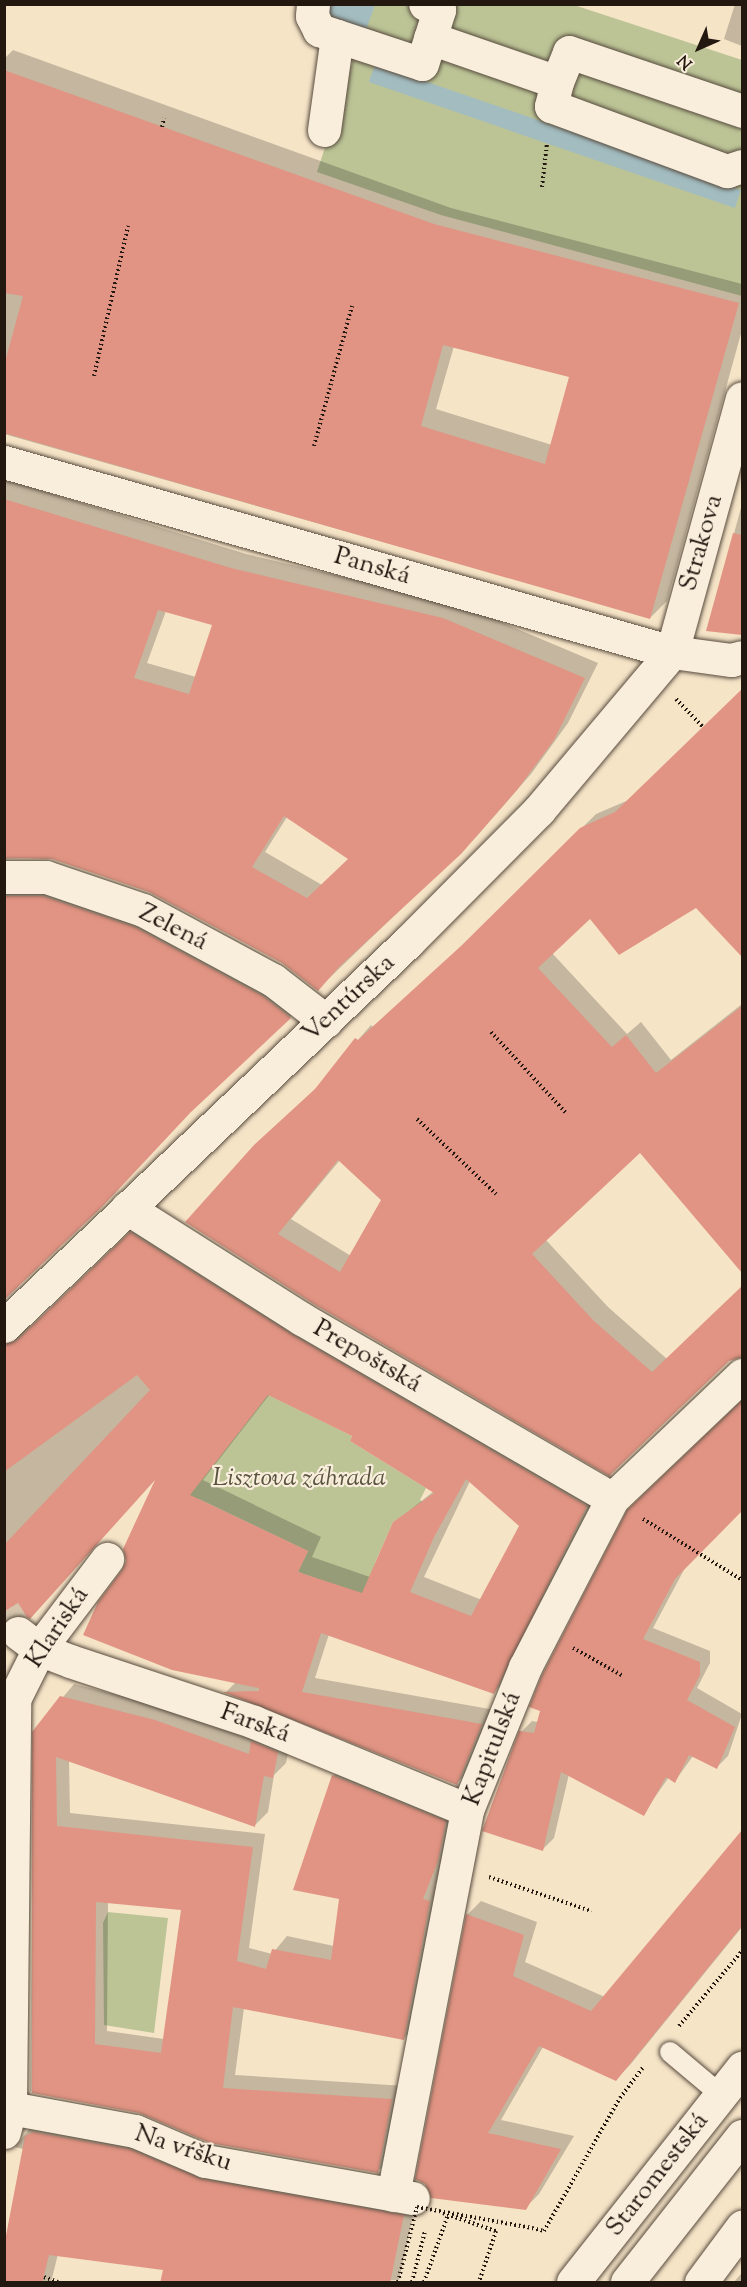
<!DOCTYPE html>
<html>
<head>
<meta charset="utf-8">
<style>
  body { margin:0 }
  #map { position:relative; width:747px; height:2287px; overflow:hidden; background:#f6e4c7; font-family:"Sorts Mill Goudy",serif }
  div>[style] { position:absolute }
  .green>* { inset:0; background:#bcc496 }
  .water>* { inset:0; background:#a2bcc0; transform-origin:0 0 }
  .shadow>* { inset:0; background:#0003 }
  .building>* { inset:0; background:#e19483 }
  .street-tunnel>* { height:33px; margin-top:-16.5px; transform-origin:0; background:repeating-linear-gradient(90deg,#d6c5ac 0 33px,transparent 0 49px) }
  .path>* { height:4px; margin-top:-2px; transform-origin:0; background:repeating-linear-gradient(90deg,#221810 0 1.5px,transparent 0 4.5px) }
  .roads { filter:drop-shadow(0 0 2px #574b3e) drop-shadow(0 0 2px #574b3e) }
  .lane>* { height:20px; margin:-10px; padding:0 10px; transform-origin:10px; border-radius:10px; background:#f9eddb }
  .street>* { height:33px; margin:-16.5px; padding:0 16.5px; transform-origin:16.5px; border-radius:16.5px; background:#f9eddb }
  .secondary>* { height:33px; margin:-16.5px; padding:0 16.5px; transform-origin:16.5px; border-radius:16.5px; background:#f9eddb }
  .path-bridge>* { height:4px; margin-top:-2px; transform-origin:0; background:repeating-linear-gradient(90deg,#221810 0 1.5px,transparent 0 4.5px) }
  span { translate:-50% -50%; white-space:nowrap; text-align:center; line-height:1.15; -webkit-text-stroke:4.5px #f9eddb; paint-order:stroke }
  .street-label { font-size:26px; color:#221810 }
  .park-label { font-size:26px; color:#58543f; font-style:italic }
  .frame { position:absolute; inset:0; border:6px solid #221810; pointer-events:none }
  .north { position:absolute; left:669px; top:18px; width:60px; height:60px; -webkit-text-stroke:4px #f9eddb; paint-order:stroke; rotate:225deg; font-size:16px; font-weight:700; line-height:24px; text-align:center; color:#221810 }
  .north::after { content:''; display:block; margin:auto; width:21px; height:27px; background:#221810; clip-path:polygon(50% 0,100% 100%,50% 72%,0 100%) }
</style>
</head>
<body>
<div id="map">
  <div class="green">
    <i style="clip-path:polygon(371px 5px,574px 5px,742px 60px,742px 296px,441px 215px,317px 172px)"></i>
    <i style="clip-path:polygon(224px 1373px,352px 1436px,350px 1441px,426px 1488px,420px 1500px,423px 1502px,393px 1522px,375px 1563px,380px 1601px,298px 1572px,308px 1551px,199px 1499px,186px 1500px)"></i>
    <i style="clip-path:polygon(108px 1912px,168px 1918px,154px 2033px,104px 2025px,103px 1923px)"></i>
  </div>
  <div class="water">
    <i style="clip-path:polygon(328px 4px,375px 5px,366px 30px,330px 19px)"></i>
    <i style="left:375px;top:64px;width:387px;height:19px;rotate:19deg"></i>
  </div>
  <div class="shadow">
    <i style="clip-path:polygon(735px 4px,742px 4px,742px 46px,724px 39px)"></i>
    <i style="clip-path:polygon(evenodd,13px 50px,451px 208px,742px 284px,742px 330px,667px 601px,650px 618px,4px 434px,4px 59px,13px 50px,454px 346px,571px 376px,552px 445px,436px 409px,454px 346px)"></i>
    <i style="clip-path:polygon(evenodd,4px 479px,246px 554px,458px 604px,598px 663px,568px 723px,531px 774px,476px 837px,318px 989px,283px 962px,150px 891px,47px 857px,4px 859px,4px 479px,166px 611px,214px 624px,196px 677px,147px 663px,166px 611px,4px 479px,287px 817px,350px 859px,322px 885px,265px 852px,287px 817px)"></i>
    <i style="clip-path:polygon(742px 504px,742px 633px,708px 630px)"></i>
    <i style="clip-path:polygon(evenodd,742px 691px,742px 954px,696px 906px,590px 917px,552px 953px,627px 1034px,641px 1022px,671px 1060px,742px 1004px,742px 1154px,733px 1161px,742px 1173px,742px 1271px,641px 1151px,545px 1239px,608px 1307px,667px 1359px,742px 1288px,742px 1357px,728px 1360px,609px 1474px,187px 1222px,319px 1085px,371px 1025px,373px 1027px,477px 932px,596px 814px,631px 799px,742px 691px,340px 1160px,383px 1200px,351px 1256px,291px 1219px,340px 1160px)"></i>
    <i style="clip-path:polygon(4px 870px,58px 882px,305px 1003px,197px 1104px,4px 945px)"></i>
    <i style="clip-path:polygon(evenodd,146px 1219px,601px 1491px,508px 1678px,493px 1693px,329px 1634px,315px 1678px,495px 1710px,471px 1769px,456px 1784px,226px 1692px,236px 1682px,124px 1571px,157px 1477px,13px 1616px,19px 1630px,4px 1645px,4px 1324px,23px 1330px,33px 1325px,146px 1219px,270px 1394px,354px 1436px,434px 1491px,394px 1523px,370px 1577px,312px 1557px,321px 1537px,203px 1480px,270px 1394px,146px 1219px,470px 1481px,521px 1526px,482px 1600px,424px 1577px,470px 1481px)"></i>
    <i style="clip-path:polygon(742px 1402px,742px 1487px,685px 1458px)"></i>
    <i style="clip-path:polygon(686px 1566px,653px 1628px,710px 1651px,710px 1663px,697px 1688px,742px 1714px,728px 1756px,717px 1767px,693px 1756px,675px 1781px,669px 1777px,643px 1814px,569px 1774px,554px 1838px,543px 1849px,484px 1830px,521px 1732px,532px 1721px,538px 1722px)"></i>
    <i style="clip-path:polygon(evenodd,74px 1684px,291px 1739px,286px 1763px,274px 1775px,268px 1812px,255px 1825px,69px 1760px,70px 1813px,265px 1834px,249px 1948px,272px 1954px,287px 1936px,334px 1946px,341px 1897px,295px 1889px,334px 1775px,347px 1762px,458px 1808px,451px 1847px,435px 1886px,443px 1889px,416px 2026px,403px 2039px,244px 2008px,235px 2075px,405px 2086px,391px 2158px,378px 2171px,139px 2111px,30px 2091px,34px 1732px,74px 1684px,108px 1902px,182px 1909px,164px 2039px,107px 2031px,108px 1902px)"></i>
    <i style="clip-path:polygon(742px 1832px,742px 1927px,630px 2065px,616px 2079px,543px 2047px,501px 2120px,574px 2136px,539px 2194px,525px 2208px,432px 2196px,467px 1915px,481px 1901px,537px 1922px,525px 1962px,605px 1997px)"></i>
    <i style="clip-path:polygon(39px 2117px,416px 2202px,399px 2280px,344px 2282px,165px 2269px,58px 2254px,51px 2282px,4px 2282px,27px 2150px,15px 2147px)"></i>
    <i style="clip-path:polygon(742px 2273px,742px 2282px,734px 2282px,739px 2276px)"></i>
  </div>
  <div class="building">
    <i style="clip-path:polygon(evenodd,4px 70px,434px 224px,739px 303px,650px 619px,4px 433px,4px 366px,23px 296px,4px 293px,4px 70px,443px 345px,569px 377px,545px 464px,421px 426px,443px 345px)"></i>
    <i style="clip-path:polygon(evenodd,4px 499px,231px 568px,443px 618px,585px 678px,554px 740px,517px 790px,461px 854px,339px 967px,318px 991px,282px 963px,149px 892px,52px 859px,4px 858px,4px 499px,158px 610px,212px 625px,189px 694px,134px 678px,158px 610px,4px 499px,284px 816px,348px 859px,307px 898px,252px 867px,284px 816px)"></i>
    <i style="clip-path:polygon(733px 533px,742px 535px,742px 635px,706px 631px)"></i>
    <i style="clip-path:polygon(evenodd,742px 689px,742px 957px,696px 908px,619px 955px,590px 919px,538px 968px,612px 1047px,626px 1035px,656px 1073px,742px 1006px,742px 1273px,640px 1153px,532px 1254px,594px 1321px,652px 1372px,742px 1286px,742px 1357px,729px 1361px,609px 1476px,312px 1303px,185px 1222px,254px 1145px,315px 1089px,355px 1038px,358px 1040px,461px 946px,580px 828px,615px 812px,742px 689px,338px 1160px,381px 1200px,340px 1272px,278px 1234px,338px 1160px)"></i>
    <i style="clip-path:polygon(4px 896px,43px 896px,135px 927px,263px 996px,291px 1018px,190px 1113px,102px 1207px,4px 1300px)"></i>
    <i style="clip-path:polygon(evenodd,130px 1232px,293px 1335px,587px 1506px,494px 1694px,321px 1633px,302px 1692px,482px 1724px,457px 1785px,223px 1692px,259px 1691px,259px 1688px,172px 1670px,83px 1635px,98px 1602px,122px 1570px,126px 1561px,123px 1549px,155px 1480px,30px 1619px,20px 1614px,4px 1620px,4px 1545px,150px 1390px,137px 1375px,4px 1472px,4px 1344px,17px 1340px,130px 1232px,268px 1395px,352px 1436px,350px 1441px,434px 1493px,393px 1522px,362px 1593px,298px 1572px,308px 1551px,190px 1495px,268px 1395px,130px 1232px,466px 1479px,519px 1526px,471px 1616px,410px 1592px,434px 1537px,466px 1479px)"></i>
    <i style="clip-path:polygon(742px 1400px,742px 1511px,675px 1579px,643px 1639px,700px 1662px,700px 1675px,687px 1700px,735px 1727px,717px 1769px,689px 1755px,675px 1783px,666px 1777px,644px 1816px,561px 1772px,543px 1851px,482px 1831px,519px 1731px,534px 1733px,540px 1711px,529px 1707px,542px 1675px,627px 1510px)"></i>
    <i style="clip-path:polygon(evenodd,60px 1696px,155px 1720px,249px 1754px,251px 1741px,278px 1752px,273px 1778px,264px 1776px,255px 1827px,56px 1757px,57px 1826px,253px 1847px,237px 1961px,266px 1969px,272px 1949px,331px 1960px,339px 1899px,293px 1890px,332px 1775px,446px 1821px,438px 1861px,423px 1899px,430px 1901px,404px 2040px,233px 2007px,223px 2088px,392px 2099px,378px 2173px,210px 2143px,139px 2113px,32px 2093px,32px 1732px,60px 1696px,96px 1902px,181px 1910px,161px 2053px,95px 2044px,96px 1902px)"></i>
    <i style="clip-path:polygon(742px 1830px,742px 1926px,616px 2081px,539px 2046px,488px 2133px,561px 2149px,526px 2210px,431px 2198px,425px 2184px,415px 2179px,466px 1914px,524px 1935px,513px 1976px,591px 2011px)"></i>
    <i style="clip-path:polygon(33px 2132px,130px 2149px,202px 2179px,404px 2215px,390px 2283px,160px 2283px,163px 2270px,49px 2255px,42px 2283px,4px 2283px,4px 2246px,25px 2136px)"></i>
  </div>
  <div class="street-tunnel">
    <i style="left:4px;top:1611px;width:26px;rotate:58deg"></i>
  </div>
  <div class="path">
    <i style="left:162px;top:127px;width:9px;rotate:-77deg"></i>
    <i style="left:542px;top:187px;width:44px;rotate:-83.5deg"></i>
    <i style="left:94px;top:376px;width:154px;rotate:-77.2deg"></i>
    <i style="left:314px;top:446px;width:145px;rotate:-74.8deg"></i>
    <i style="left:676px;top:699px;width:39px;rotate:46deg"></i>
    <i style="left:491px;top:1032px;width:112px;rotate:47.2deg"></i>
    <i style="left:417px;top:1119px;width:109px;rotate:43.5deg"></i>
    <i style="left:643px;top:1519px;width:116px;rotate:31.6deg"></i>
    <i style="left:573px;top:1648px;width:57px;rotate:29.2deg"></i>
    <i style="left:489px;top:1877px;width:108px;rotate:18.4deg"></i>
    <i style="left:679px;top:2026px;width:98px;rotate:-50deg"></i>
    <i style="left:443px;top:2213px;width:56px;rotate:18.8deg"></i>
    <i style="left:496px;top:2231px;width:54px;rotate:108.4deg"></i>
    <i style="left:532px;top:2228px;width:12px;rotate:14deg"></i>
    <i style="left:544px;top:2231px;width:153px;rotate:-60.3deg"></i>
    <i style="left:620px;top:2098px;width:40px;rotate:-53deg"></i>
    <i style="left:44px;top:2277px;width:15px;rotate:20deg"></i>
    <i style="left:412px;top:2282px;width:53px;rotate:-75.7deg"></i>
    <i style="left:424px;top:2282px;width:71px;rotate:-70.3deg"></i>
  </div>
  <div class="roads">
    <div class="lane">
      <i style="left:670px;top:2052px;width:67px;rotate:40.1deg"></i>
    </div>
    <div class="street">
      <i style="left:313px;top:4px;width:12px;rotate:95deg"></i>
      <i style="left:312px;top:16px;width:16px;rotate:63deg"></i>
      <i style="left:319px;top:30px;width:108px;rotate:18.3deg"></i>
      <i style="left:422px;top:64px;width:57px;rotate:-72.5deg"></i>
      <i style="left:439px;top:10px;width:15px;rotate:-157deg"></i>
      <i style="left:430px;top:38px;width:134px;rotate:19.1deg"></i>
      <i style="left:557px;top:82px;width:32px;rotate:-68deg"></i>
      <i style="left:569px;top:52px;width:183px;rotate:18.8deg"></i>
      <i style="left:557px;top:82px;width:25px;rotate:104deg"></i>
      <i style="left:551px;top:106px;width:188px;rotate:20.3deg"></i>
      <i style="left:727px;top:171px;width:16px;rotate:-18deg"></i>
      <i style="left:324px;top:130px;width:95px;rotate:-82.1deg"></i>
      <i style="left:4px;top:462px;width:694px;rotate:15.88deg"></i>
      <i style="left:672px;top:652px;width:60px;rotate:7.7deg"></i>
      <i style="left:731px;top:660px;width:11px;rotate:-15deg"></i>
      <i style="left:4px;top:877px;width:42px"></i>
      <i style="left:46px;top:877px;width:102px;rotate:18.8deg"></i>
      <i style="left:143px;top:910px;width:148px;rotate:28.3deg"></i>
      <i style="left:273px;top:980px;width:67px;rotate:37.7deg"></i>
      <i style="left:127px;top:1208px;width:207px;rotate:32.4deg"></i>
      <i style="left:302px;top:1319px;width:358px;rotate:30.1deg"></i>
      <i style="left:4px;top:1326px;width:557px;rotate:-43.55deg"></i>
      <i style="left:408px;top:942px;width:186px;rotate:-45.2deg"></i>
      <i style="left:539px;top:810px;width:207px;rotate:-49.9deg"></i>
      <i style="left:672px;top:652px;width:263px;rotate:-74.6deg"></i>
      <i style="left:18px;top:1633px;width:26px;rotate:37deg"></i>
      <i style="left:39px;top:1649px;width:33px;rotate:21deg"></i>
      <i style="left:70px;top:1661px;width:194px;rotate:18.3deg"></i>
      <i style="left:254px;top:1722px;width:230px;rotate:22.4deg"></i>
      <i style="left:10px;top:2108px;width:127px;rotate:10.4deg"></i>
      <i style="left:135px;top:2131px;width:76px;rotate:23.2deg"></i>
      <i style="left:205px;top:2161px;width:211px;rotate:10.1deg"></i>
      <i style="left:4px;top:2132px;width:25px;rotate:-76deg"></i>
      <i style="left:10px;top:2108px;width:409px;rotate:-89.4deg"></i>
      <i style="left:14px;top:1699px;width:56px;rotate:-63.4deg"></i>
      <i style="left:39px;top:1649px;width:113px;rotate:-52.9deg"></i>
      <i style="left:393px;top:2195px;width:392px;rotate:-79.1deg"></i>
      <i style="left:467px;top:1810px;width:154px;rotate:-67.9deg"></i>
      <i style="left:525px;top:1667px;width:189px;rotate:-62.6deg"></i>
      <i style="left:612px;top:1499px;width:180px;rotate:-43.6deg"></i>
      <i style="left:701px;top:2282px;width:69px;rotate:-53.3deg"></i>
    </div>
    <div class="secondary">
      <i style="left:573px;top:2282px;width:273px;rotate:-51.7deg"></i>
      <i style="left:627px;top:2282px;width:186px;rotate:-51.8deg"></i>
    </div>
  </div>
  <div class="path-bridge">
    <i style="left:398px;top:2282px;width:77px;rotate:-75.8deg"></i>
    <i style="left:417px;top:2207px;width:117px;rotate:10.3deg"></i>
  </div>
  <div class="street-label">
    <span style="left:702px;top:543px;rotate:-74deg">Strakova</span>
    <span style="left:372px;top:567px;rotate:16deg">Panská</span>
    <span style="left:173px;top:928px;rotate:27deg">Zelená</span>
    <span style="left:349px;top:999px;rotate:-43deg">Ventúrska</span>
    <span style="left:367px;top:1357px;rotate:30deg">Prepoštská</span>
    <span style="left:58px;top:1628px;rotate:-56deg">Klariská</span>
    <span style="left:255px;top:1724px;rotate:20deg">Farská</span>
    <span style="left:493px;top:1749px;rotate:-69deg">Kapitulská</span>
    <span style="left:183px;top:2149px;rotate:18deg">Na vŕšku</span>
    <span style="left:658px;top:2175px;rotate:-52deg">Staromestská</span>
  </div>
  <div class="park-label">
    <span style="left:299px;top:1479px">Lisztova záhrada</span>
  </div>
  <div class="frame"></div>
  <div class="north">N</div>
</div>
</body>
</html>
